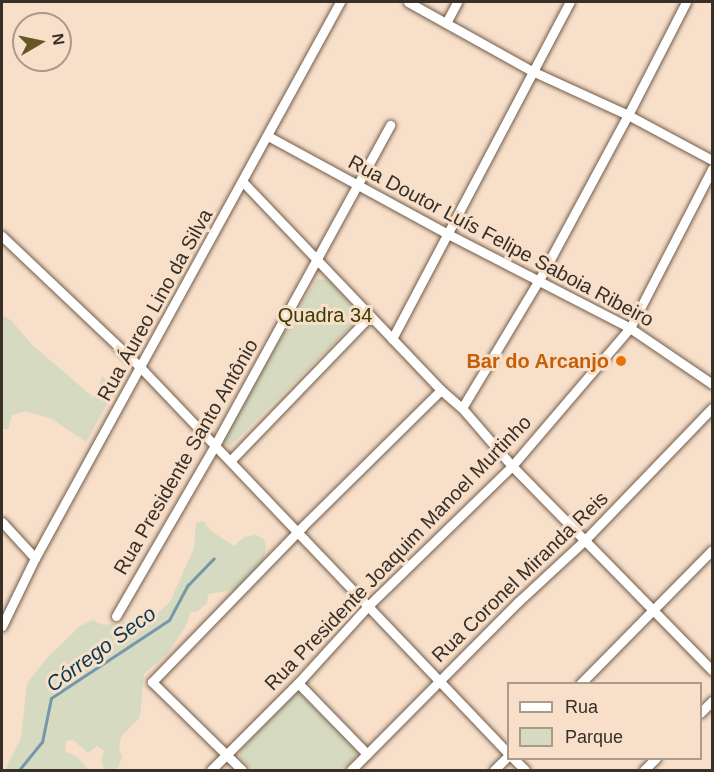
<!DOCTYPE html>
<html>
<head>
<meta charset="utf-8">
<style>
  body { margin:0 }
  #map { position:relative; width:714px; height:772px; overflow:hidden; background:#f7dfca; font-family:Helvetica,sans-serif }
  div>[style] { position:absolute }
  .green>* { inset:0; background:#d6dac0 }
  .stream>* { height:3px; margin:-1.5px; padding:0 1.5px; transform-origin:1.5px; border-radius:1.5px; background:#7498aa }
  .roads { filter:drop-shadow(0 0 2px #725e4b) drop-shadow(0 0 2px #725e4b) }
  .street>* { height:9px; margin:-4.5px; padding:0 4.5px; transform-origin:4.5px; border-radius:4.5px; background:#fff }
  .dots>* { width:16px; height:16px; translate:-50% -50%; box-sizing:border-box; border:3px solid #f7dfca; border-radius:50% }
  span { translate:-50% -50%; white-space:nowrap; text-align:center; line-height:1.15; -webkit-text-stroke:6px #f7dfca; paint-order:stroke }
  .street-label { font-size:20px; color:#382f27 }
  .park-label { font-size:20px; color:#3a3e00 }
  .food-label { font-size:20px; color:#c56008; font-weight:700 }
  .right { translate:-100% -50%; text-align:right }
  .water-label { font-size:21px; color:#043a4e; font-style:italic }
  .frame { position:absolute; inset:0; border:3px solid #382f27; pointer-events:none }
  .legend { position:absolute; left:507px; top:682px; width:195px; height:78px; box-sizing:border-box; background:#f7dfca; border:2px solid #ab9989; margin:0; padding:8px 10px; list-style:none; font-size:18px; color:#382f27 }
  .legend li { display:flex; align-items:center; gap:12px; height:30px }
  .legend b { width:30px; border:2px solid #ab9989 }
  .north { position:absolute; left:12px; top:12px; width:60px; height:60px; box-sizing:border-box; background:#f7dfca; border:2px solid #ab9989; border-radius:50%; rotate:81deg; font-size:16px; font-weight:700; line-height:24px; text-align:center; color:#382f27 }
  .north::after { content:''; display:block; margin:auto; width:21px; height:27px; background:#655825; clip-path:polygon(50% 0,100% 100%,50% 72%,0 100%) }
</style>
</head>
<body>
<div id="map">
  <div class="green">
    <i style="clip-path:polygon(317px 279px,329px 280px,357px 312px,357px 320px,229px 447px,222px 440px,226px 429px)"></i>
    <i style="clip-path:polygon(2px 315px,12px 321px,32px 345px,93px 397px,97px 394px,102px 376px,113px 387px,113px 393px,86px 442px,52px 419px,26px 411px,12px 415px,8px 429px,2px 429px)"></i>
    <i style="clip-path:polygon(203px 521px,211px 531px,234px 546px,244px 537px,256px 535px,264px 539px,266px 547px,263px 562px,239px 589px,208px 594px,207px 603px,197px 612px,191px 612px,185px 627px,168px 653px,144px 674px,140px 717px,121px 737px,119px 749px,122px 757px,118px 768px,105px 770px,101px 761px,104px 751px,97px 746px,88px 753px,73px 740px,66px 741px,65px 751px,77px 757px,89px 770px,5px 770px,21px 738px,27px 684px,46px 659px,80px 626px,93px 620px,103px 625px,151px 619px,170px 602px,194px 548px,196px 523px)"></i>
    <i style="clip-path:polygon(295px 693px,300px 694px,357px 751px,356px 757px,343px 770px,253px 770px,240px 757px,240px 751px)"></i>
  </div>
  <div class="stream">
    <i style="left:19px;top:770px;width:36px;rotate:-51deg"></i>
    <i style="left:42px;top:742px;width:45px;rotate:-78.4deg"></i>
    <i style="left:51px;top:698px;width:141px;rotate:-33.5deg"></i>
    <i style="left:169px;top:620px;width:40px;rotate:-62deg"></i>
    <i style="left:188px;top:585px;width:37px;rotate:-46deg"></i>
  </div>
  <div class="roads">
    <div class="street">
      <i style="left:408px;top:2px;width:142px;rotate:29.1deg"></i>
      <i style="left:532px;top:71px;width:106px;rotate:24.6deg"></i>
      <i style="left:628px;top:115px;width:95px;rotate:28.2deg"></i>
      <i style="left:446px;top:23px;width:24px;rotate:-62deg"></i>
      <i style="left:268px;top:136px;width:205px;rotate:28.6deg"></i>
      <i style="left:448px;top:234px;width:205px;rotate:27.3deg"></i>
      <i style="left:630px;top:328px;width:99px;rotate:34.3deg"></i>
      <i style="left:243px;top:182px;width:287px;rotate:46.4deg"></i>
      <i style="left:441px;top:390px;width:28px;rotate:41deg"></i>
      <i style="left:462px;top:408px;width:77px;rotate:49.2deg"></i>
      <i style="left:512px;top:466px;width:286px;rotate:45.6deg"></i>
      <i style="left:2px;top:236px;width:192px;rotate:43.5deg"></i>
      <i style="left:141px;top:368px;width:532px;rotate:46.37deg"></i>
      <i style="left:392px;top:339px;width:381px;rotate:-62.2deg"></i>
      <i style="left:462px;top:408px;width:149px;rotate:-59deg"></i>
      <i style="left:539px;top:280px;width:187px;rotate:-61.7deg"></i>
      <i style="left:628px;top:115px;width:127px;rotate:-62.8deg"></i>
      <i style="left:230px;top:461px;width:202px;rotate:-46deg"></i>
      <i style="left:2px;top:522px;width:49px;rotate:47.5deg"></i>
      <i style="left:116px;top:616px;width:198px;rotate:-59.9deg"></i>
      <i style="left:215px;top:445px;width:365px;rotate:-61.3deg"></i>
      <i style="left:2px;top:626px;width:76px;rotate:-64.1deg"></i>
      <i style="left:35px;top:558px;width:634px;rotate:-61.25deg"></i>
      <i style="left:298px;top:683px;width:99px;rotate:45.8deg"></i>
      <i style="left:580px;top:684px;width:188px;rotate:-45.4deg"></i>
      <i style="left:700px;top:713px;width:17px;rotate:-45deg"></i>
      <i style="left:513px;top:758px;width:17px;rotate:45deg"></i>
      <i style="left:211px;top:770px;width:123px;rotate:-45deg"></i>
      <i style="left:298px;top:683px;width:104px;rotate:-47.7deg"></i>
      <i style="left:368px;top:606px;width:201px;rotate:-44.2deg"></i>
      <i style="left:512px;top:466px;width:182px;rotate:-49.5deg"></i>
      <i style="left:630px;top:328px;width:179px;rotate:-62.7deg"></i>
      <i style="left:242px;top:770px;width:126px;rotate:-135.6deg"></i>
      <i style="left:152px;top:682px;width:216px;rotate:-45.9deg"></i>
      <i style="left:302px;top:527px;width:195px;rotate:-44.6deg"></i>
      <i style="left:351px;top:770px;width:237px;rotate:-45.2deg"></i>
      <i style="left:518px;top:602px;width:91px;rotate:-42.8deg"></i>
      <i style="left:585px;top:540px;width:183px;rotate:-46.1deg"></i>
      <i style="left:494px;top:770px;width:20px;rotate:-45deg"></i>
      <i style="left:644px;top:770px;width:17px;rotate:-45deg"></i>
    </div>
  </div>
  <div class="dots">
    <i style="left:621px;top:361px;background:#e8710a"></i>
  </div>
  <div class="street-label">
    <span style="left:501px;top:241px;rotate:28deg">Rua Doutor Luís Felipe Saboia Ribeiro</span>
    <span style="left:155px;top:305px;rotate:-61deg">Rua Áureo Lino da Silva</span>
    <span style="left:186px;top:457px;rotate:-60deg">Rua Presidente Santo Antônio</span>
    <span style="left:398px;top:553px;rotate:-46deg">Rua Presidente Joaquim Manoel Murtinho</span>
    <span style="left:520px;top:577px;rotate:-44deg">Rua Coronel Miranda Reis</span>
  </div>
  <div class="park-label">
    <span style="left:325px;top:315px">Quadra 34</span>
  </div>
  <div class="food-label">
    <span class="right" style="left:609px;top:361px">Bar do Arcanjo</span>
  </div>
  <div class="water-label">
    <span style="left:101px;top:649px;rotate:-36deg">Córrego Seco</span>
  </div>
  <div class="frame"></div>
  <ul class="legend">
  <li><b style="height:8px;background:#fff"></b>Rua</li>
  <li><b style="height:16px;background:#d6dac0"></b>Parque</li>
  </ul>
  <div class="north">N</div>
</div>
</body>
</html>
